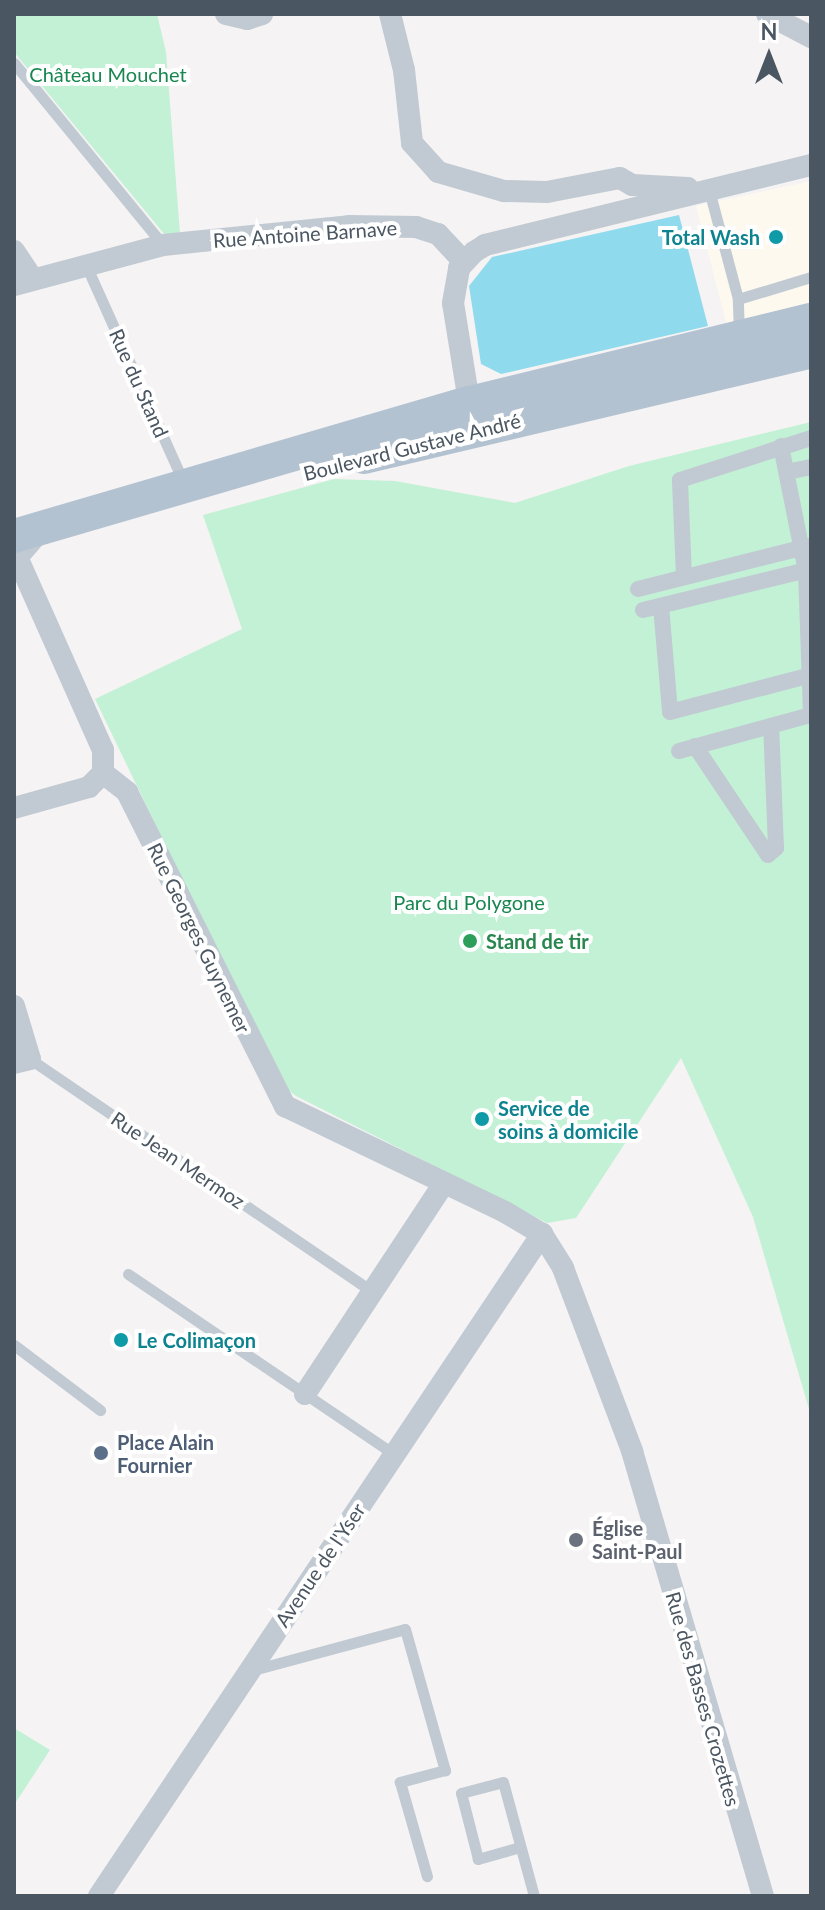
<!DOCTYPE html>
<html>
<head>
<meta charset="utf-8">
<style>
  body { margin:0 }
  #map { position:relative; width:825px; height:1910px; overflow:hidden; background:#f5f3f3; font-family:Lato,sans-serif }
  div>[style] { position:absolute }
  .commercial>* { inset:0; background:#fdf9ef }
  .green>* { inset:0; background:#c3f1d5 }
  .water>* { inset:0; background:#90daee }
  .service>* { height:11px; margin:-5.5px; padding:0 5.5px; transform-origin:5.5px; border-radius:5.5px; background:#c1cad2 }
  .pedestrian>* { height:16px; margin:-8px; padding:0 8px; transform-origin:8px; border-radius:8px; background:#c1cad2 }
  .minor>* { height:22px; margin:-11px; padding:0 11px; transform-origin:11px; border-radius:11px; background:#c1cad2 }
  .primary>* { height:34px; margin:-17px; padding:0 17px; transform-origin:17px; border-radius:17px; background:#b3c2d1 }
  .dots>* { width:22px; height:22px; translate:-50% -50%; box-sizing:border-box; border:4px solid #fff; border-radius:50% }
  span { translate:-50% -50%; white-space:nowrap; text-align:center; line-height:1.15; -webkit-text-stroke:8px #fff; paint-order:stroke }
  .park-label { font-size:20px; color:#17864f }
  .street-label { font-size:20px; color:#4a5661 }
  .culture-label { font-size:20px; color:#0d838f; font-weight:700 }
  .right { translate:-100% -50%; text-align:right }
  .left { translate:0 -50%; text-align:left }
  .leisure-label { font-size:20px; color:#27864d; font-weight:700 }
  .service-label { font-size:20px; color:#4e5e75; font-weight:700 }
  .worship-label { font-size:20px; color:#5b616d; font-weight:700 }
  .frame { position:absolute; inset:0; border:16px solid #4a5661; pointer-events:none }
  .north { position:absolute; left:729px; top:16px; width:80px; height:80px; -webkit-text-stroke:6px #fff; paint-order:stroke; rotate:0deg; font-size:22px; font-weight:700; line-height:32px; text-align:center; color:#4a5661 }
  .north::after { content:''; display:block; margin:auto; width:28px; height:36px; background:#4a5661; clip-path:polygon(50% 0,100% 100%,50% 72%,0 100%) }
</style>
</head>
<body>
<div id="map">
  <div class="commercial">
    <i style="clip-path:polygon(811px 181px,811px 307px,727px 326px,696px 206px)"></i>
  </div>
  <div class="green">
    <i style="clip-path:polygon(14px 14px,157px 14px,166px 52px,180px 234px,165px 235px,14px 52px)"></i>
    <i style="clip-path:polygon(811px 422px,811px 1416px,753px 1217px,681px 1058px,576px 1218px,547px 1223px,296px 1096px,281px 1085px,95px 699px,242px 629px,203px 515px,334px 479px,395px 481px,515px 503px,629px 466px)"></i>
    <i style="clip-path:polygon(14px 1728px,50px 1750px,14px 1805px)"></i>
  </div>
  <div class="water">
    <i style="clip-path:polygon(679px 215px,708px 326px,501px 374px,481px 364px,469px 286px,492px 257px)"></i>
  </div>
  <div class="service">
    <i style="left:14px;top:63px;width:235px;rotate:50.7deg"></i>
    <i style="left:709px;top:190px;width:113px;rotate:75.1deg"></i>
    <i style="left:85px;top:263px;width:239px;rotate:65.8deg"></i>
    <i style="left:739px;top:334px;width:35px;rotate:-92deg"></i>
    <i style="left:738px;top:299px;width:76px;rotate:-16.8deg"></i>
    <i style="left:30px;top:1059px;width:413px;rotate:34.2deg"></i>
    <i style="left:128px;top:1274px;width:321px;rotate:34.1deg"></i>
    <i style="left:14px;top:1345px;width:108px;rotate:37.1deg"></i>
    <i style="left:253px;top:1670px;width:157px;rotate:-15.1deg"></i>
    <i style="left:405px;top:1629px;width:147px;rotate:74.2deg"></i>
    <i style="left:445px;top:1770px;width:47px;rotate:165.1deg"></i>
    <i style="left:400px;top:1782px;width:98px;rotate:74deg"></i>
    <i style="left:520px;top:1847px;width:44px;rotate:164.1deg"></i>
    <i style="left:478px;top:1859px;width:68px;rotate:-104.4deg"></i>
    <i style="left:461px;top:1793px;width:43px;rotate:-14.7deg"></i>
    <i style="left:503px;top:1782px;width:118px;rotate:74.8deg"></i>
  </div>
  <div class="pedestrian">
    <i style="left:781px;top:446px;width:127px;rotate:78.7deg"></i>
    <i style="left:806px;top:571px;width:141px;rotate:88deg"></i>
    <i style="left:787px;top:472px;width:25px;rotate:-12deg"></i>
    <i style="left:684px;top:577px;width:97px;rotate:-92.4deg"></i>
    <i style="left:680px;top:480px;width:138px;rotate:-17.8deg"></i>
    <i style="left:638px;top:589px;width:176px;rotate:-14.1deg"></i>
    <i style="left:661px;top:606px;width:106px;rotate:85.1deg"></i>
    <i style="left:670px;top:712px;width:146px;rotate:-14.7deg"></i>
    <i style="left:643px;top:610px;width:173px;rotate:-13.7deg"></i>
    <i style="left:695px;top:746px;width:131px;rotate:56.2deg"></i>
    <i style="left:768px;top:855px;width:11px;rotate:-41deg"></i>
    <i style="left:776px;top:848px;width:122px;rotate:-92.3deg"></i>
    <i style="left:679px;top:751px;width:137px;rotate:-15.3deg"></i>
  </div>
  <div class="minor">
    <i style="left:226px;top:14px;width:22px;rotate:13deg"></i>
    <i style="left:247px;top:19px;width:16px;rotate:-18deg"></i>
    <i style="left:390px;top:14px;width:58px;rotate:76deg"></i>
    <i style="left:404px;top:70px;width:73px;rotate:83.7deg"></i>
    <i style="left:412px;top:143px;width:39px;rotate:48deg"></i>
    <i style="left:438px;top:172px;width:69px;rotate:16.1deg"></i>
    <i style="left:504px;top:191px;width:43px;rotate:1.3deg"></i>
    <i style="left:547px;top:192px;width:74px;rotate:-10.9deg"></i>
    <i style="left:620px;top:178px;width:14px;rotate:30deg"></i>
    <i style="left:632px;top:185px;width:56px;rotate:3.1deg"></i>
    <i style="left:767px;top:14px;width:50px;rotate:27.6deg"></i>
    <i style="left:14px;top:251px;width:32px;rotate:56deg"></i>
    <i style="left:14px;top:285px;width:154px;rotate:-15deg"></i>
    <i style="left:163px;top:245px;width:187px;rotate:-5.8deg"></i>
    <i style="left:349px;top:226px;width:67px;rotate:0.9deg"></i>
    <i style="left:416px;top:227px;width:23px;rotate:18deg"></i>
    <i style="left:438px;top:234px;width:38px;rotate:47deg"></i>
    <i style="left:471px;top:414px;width:112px;rotate:-99.2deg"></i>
    <i style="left:453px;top:303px;width:36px;rotate:-80deg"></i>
    <i style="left:459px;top:268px;width:22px;rotate:-47deg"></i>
    <i style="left:474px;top:252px;width:13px;rotate:-32deg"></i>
    <i style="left:485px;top:245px;width:336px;rotate:-13.8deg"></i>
    <i style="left:40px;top:531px;width:35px;rotate:131deg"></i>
    <i style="left:17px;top:557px;width:211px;rotate:66deg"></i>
    <i style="left:103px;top:750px;width:23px;rotate:90deg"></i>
    <i style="left:103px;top:773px;width:31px;rotate:38deg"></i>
    <i style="left:127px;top:792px;width:352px;rotate:63.3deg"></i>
    <i style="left:285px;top:1106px;width:244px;rotate:25.7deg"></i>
    <i style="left:505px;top:1212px;width:43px;rotate:30.7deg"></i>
    <i style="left:542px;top:1234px;width:40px;rotate:58deg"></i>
    <i style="left:563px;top:1268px;width:196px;rotate:69.3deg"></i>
    <i style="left:632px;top:1451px;width:464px;rotate:73.6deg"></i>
    <i style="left:14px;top:808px;width:78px;rotate:-15.6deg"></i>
    <i style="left:89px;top:787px;width:20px;rotate:-45deg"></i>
    <i style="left:14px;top:1006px;width:55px;rotate:73.2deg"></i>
    <i style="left:30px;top:1059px;width:16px;rotate:166deg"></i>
    <i style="left:305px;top:1394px;width:253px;rotate:-56.6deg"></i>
    <i style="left:99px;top:1896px;width:797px;rotate:-56.21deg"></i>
  </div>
  <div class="primary">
    <i style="left:364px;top:457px;width:459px;rotate:-13.3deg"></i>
    <i style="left:14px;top:536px;width:475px;rotate:-16.3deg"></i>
    <i style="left:470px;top:403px;width:351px;rotate:-13.7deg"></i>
  </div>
  <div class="dots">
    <i style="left:776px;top:237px;background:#0f9aa8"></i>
    <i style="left:470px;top:941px;background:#2e9e5b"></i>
    <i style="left:482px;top:1119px;background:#0f9aa8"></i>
    <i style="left:121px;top:1340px;background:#0f9aa8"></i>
    <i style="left:101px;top:1453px;background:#5c6f8a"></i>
    <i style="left:576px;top:1540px;background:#6b7280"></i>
  </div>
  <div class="park-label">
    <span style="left:108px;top:74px">Château Mouchet</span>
    <span style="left:469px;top:902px">Parc du Polygone</span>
  </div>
  <div class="street-label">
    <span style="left:305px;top:234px;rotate:-4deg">Rue Antoine Barnave</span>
    <span style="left:139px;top:383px;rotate:66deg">Rue du Stand</span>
    <span style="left:412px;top:447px;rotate:-14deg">Boulevard Gustave André</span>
    <span style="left:199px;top:938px;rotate:64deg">Rue Georges Guynemer</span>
    <span style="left:178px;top:1160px;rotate:34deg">Rue Jean Mermoz</span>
    <span style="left:320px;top:1565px;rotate:-56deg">Avenue de l'Yser</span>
    <span style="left:703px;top:1699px;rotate:74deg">Rue des Basses Crozettes</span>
  </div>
  <div class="culture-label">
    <span class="right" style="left:760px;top:237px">Total Wash</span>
    <span class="left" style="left:498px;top:1120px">Service de<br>soins à domicile</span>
    <span class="left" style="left:137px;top:1340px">Le Colimaçon</span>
  </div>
  <div class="leisure-label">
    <span class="left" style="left:486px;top:941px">Stand de tir</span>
  </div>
  <div class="service-label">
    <span class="left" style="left:117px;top:1454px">Place Alain<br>Fournier</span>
  </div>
  <div class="worship-label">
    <span class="left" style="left:592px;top:1540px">Église<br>Saint-Paul</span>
  </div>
  <div class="frame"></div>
  <div class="north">N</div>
</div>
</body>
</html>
